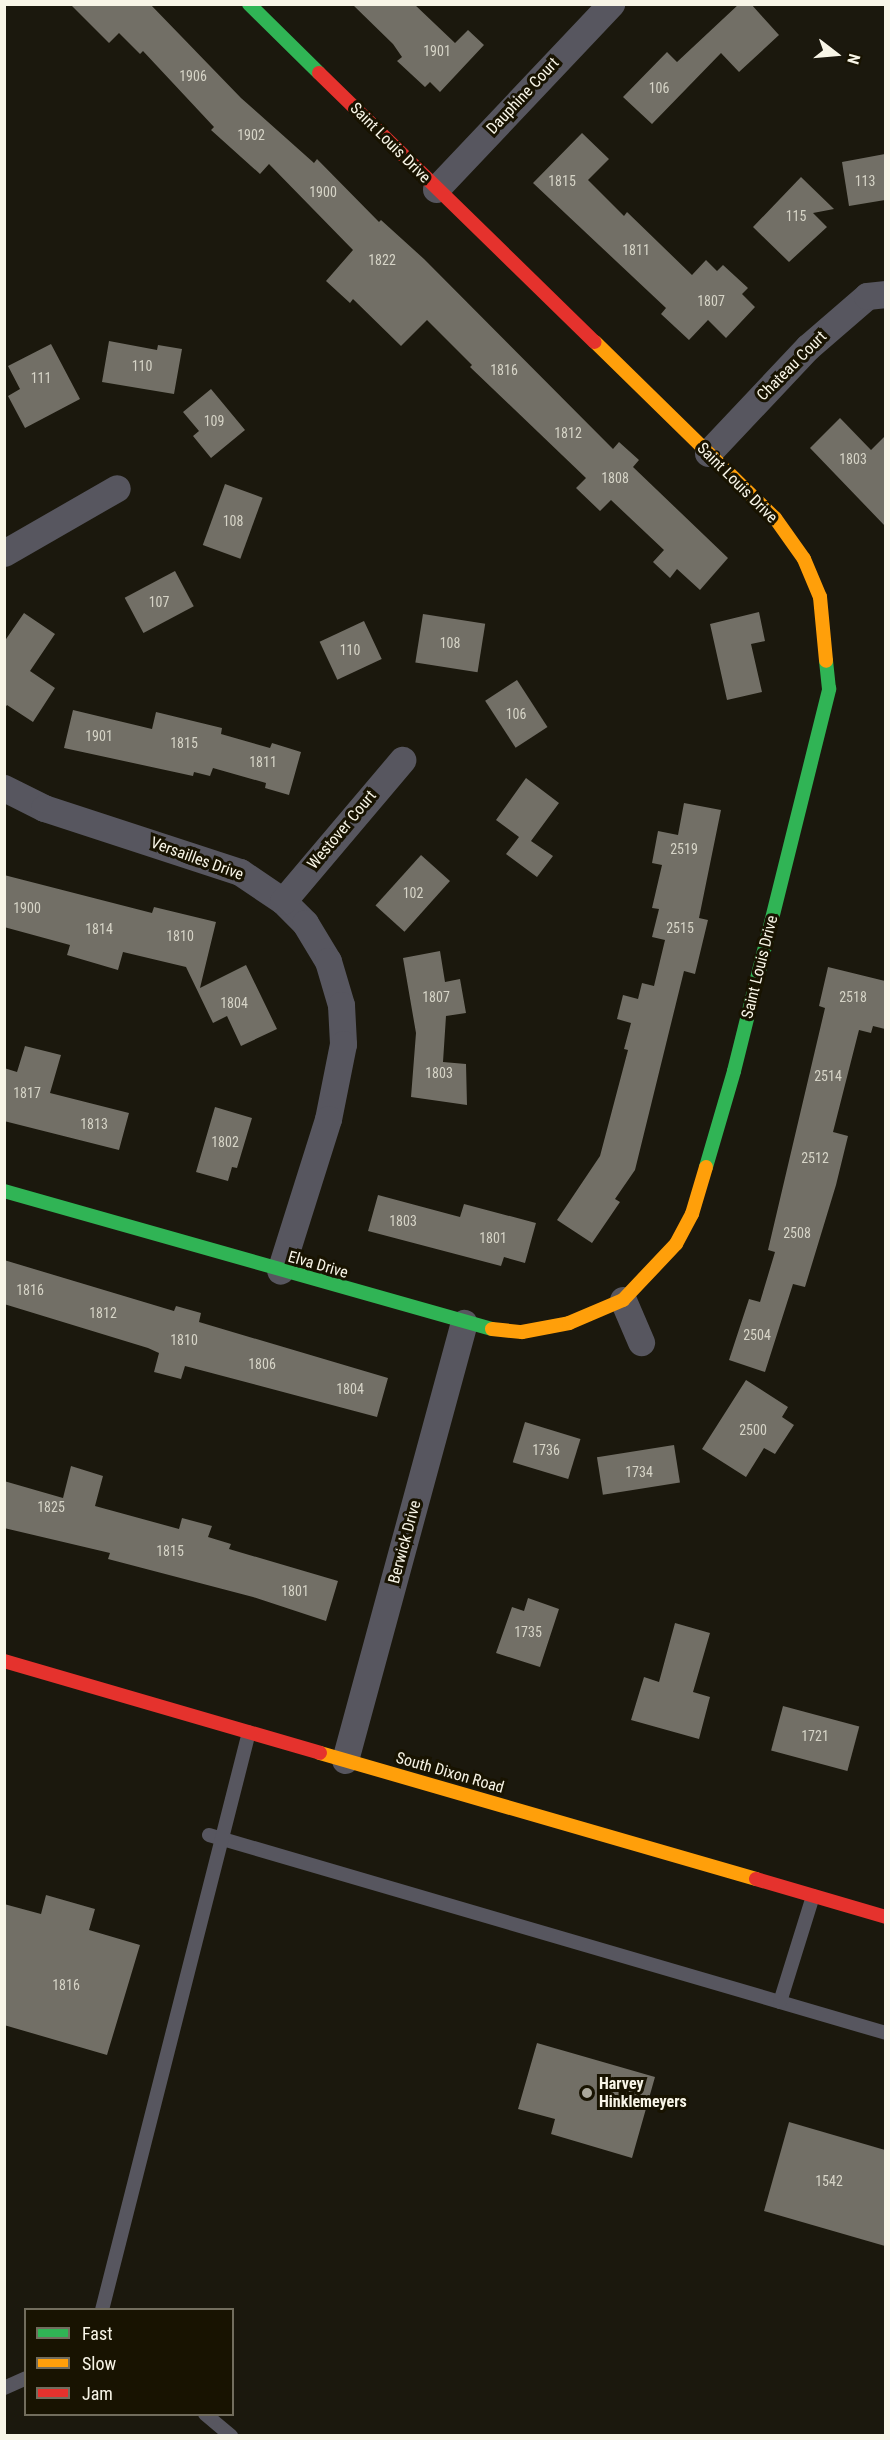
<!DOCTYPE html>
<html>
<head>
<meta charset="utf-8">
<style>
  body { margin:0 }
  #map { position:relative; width:890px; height:2440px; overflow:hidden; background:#1b180d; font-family:"Roboto Condensed",sans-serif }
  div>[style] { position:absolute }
  .building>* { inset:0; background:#726f66; transform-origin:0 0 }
  .lane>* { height:14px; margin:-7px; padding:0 7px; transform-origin:7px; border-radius:7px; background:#57565f }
  .street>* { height:27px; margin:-13.5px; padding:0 13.5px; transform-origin:13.5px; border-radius:13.5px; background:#57565f }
  .fast>* { height:14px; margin:-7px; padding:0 7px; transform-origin:7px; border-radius:7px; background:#30b455 }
  .slow>* { height:14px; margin:-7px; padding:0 7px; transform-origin:7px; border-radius:7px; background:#ff9f0a }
  .jam>* { height:14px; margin:-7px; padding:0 7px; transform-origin:7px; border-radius:7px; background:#e5322d }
  .dots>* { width:16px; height:16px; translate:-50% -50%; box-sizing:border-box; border:3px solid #181301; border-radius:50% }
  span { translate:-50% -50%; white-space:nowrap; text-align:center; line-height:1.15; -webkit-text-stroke:6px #181301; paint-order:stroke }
  .number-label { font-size:14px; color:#d6d4c7 }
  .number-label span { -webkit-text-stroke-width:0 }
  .street-label { font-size:16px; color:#f8f5e7 }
  .poi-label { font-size:16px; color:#f8f5e7; font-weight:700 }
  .left { translate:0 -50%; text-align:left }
  .frame { position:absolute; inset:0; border:6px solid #f8f5e7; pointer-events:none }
  .legend { position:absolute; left:24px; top:2308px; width:210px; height:108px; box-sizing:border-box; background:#181301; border:2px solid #726d5d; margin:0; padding:8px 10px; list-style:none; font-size:18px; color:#f8f5e7 }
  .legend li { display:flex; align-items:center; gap:12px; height:30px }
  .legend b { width:30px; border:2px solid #726d5d }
  .north { position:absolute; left:806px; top:24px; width:60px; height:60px; -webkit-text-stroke:4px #181301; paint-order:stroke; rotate:106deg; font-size:16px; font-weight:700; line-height:24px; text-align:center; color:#f8f5e7 }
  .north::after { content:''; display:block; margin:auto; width:21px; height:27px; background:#f8f5e7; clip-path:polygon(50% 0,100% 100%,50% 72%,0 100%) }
</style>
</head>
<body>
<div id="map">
  <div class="building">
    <i style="clip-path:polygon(70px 4px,150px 4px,241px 98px,314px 163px,317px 159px,379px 222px,381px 220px,424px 259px,613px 449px,619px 442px,639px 460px,633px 467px,728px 558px,700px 590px,677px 569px,670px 578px,653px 562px,664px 550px,611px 500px,600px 511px,576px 488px,586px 478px,470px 367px,472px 365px,427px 320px,401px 346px,353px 299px,350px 303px,326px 281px,353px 250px,269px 164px,260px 174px,211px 130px,214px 127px,143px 51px,140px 54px,119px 33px,109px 43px)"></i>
    <i style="clip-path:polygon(352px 4px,414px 4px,455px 43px,468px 30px,484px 45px,440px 92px,430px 82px,425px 87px,397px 61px,402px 57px,393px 44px)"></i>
    <i style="clip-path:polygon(739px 4px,751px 4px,779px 35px,739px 72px,721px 53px,652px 124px,623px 97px,667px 52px,677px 62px)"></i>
    <i style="clip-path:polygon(582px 133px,609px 159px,588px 180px,624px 216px,627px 212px,692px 275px,706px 260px,717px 271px,723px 265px,748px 288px,742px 294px,755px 307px,726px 338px,708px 320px,689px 340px,661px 314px,666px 308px,533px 183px)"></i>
    <i style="clip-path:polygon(885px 154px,885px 200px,849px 206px,842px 162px)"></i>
    <i style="clip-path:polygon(801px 177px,834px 209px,813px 213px,827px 227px,789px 262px,753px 227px)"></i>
    <i style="clip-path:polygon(109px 341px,157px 350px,158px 345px,182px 349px,174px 394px,102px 382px)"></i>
    <i style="clip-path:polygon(51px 344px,80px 399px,25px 428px,8px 396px,20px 389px,8px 366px)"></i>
    <i style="clip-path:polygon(211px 389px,245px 430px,211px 458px,193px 436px,199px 431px,183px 412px)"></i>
    <i style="clip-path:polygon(840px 418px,871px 450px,885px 436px,885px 526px,810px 448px)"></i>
    <i style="left:225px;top:484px;width:40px;height:65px;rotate:20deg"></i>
    <i style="left:175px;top:571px;width:40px;height:57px;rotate:62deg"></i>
    <i style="clip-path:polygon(759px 612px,765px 641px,751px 644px,762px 692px,727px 700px,710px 624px)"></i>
    <i style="clip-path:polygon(24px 613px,55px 634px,30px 671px,55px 688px,33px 722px,7px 705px,4px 709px,4px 642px)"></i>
    <i style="left:423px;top:614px;width:63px;height:49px;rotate:9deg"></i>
    <i style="left:364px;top:621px;width:42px;height:49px;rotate:65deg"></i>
    <i style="left:517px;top:680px;width:56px;height:38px;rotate:57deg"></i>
    <i style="clip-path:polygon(73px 710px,152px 729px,156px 712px,222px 728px,221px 734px,270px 748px,272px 743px,301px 752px,289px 795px,265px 788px,266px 783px,213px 768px,210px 776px,194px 772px,193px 776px,64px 748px)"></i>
    <i style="clip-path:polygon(526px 778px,559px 803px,531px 841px,553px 856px,537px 877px,506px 854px,519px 837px,496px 820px)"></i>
    <i style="clip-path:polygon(684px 803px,721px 810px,699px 918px,708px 920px,695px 974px,684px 971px,635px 1170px,615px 1199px,620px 1202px,592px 1243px,557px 1220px,600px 1156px,628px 1050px,624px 1049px,631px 1023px,617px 1019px,623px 995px,638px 999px,642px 983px,654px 986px,665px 940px,652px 937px,659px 909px,652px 908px,662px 865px,652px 863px,658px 831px,678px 835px)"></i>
    <i style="left:421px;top:855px;width:39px;height:68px;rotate:42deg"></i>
    <i style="clip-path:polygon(4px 875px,152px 913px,154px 907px,216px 922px,200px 988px,246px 965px,277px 1029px,241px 1046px,227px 1016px,213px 1023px,186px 967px,123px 952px,118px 970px,67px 955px,70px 945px,4px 927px)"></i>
    <i style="clip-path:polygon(440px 951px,445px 982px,460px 979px,466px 1013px,446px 1016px,443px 1062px,466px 1064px,467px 1105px,411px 1097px,416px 1033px,403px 958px)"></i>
    <i style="clip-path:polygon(828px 967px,885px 981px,885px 1029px,873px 1026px,871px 1033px,859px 1030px,833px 1132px,848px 1136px,836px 1185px,805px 1287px,793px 1284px,765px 1372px,729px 1360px,749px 1299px,760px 1302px,775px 1252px,768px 1250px,825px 1008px,819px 1006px)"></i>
    <i style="clip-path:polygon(25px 1046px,61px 1055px,50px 1093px,129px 1113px,119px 1150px,4px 1121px,4px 1068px,17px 1072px)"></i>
    <i style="clip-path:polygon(215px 1107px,252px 1118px,237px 1168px,232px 1167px,228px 1181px,196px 1172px)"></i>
    <i style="clip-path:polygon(378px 1195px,460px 1217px,464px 1204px,536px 1223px,525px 1263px,504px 1257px,501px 1266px,368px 1231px)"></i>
    <i style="clip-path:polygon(4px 1260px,174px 1311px,176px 1306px,201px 1313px,199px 1322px,388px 1378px,377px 1417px,185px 1366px,181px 1379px,154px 1372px,159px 1353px,148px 1348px,4px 1304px)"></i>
    <i style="clip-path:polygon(746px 1380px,788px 1407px,782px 1417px,794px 1425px,775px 1454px,764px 1448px,746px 1477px,702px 1449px)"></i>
    <i style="left:525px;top:1422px;width:58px;height:42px;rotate:17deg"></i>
    <i style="left:674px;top:1445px;width:38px;height:78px;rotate:81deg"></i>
    <i style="clip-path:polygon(71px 1466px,103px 1476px,95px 1506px,179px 1529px,182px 1518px,212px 1526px,208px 1537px,231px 1544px,229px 1549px,338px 1581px,326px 1621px,253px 1597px,108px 1559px,110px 1553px,4px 1528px,4px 1481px,63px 1498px)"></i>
    <i style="clip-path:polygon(528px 1598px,559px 1609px,540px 1667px,496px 1653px,512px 1607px,524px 1611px)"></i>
    <i style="clip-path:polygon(675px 1623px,710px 1633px,693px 1692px,710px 1697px,699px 1739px,631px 1720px,644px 1677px,659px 1682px)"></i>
    <i style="left:783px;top:1706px;width:79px;height:46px;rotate:15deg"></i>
    <i style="clip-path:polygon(46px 1895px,95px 1909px,89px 1930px,140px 1945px,107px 2055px,4px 2025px,4px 1904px,41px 1914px)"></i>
    <i style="clip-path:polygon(537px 2043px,655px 2077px,632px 2158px,551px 2134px,555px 2119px,518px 2109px)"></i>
    <i style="clip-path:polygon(789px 2122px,885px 2150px,885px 2246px,764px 2211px)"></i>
  </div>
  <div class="lane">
    <i style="left:209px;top:1835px;width:705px;rotate:16.3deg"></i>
    <i style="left:780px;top:2002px;width:111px;rotate:-72.7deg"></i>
    <i style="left:102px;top:2310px;width:596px;rotate:-75.73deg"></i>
    <i style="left:4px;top:2388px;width:24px;rotate:-24deg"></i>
    <i style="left:205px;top:2414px;width:34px;rotate:40deg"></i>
  </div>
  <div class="street">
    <i style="left:436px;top:189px;width:255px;rotate:-46.6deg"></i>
    <i style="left:708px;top:453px;width:146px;rotate:-46.7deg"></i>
    <i style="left:808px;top:347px;width:78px;rotate:-40.8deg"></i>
    <i style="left:867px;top:296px;width:19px;rotate:-6deg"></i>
    <i style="left:4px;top:553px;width:130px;rotate:-29.9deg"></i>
    <i style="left:4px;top:788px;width:45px;rotate:26.6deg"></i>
    <i style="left:44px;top:808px;width:206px;rotate:18.1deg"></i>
    <i style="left:240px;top:872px;width:52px;rotate:34deg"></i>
    <i style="left:283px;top:901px;width:31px;rotate:45deg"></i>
    <i style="left:305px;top:923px;width:44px;rotate:58.8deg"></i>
    <i style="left:328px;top:961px;width:46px;rotate:73.5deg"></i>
    <i style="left:341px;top:1005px;width:39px;rotate:87deg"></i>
    <i style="left:343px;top:1044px;width:76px;rotate:101.3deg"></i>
    <i style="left:328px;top:1119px;width:159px;rotate:107.5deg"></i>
    <i style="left:283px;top:901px;width:185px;rotate:-49.8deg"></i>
    <i style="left:623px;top:1300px;width:46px;rotate:66.8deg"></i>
    <i style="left:345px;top:1760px;width:453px;rotate:-74.8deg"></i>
  </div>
  <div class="fast">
    <i style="left:249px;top:4px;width:98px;rotate:44.6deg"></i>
    <i style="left:706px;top:1167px;width:100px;rotate:-73.7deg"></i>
    <i style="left:734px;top:1071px;width:394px;rotate:-76deg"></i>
    <i style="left:829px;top:689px;width:28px;rotate:-96deg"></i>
    <i style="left:4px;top:1191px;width:507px;rotate:15.79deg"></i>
  </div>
  <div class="slow">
    <i style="left:595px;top:342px;width:252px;rotate:44.4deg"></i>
    <i style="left:775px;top:518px;width:50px;rotate:54.7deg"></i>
    <i style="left:804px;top:559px;width:41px;rotate:67.2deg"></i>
    <i style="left:820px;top:597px;width:64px;rotate:84.6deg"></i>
    <i style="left:492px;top:1329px;width:30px;rotate:6deg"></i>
    <i style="left:522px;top:1332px;width:48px;rotate:-10.8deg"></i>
    <i style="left:569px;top:1323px;width:59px;rotate:-23.1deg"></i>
    <i style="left:623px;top:1300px;width:77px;rotate:-46.6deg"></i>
    <i style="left:676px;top:1244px;width:34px;rotate:-62deg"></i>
    <i style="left:692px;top:1214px;width:49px;rotate:-73.4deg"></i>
    <i style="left:320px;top:1753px;width:454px;rotate:16.1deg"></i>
  </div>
  <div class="jam">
    <i style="left:319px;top:73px;width:385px;rotate:44.3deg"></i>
    <i style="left:4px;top:1661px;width:329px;rotate:16.2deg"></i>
    <i style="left:756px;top:1879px;width:135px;rotate:16.3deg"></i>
  </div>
  <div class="dots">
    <i style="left:587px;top:2093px;background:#aba89b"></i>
  </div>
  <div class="number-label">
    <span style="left:437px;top:51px">1901</span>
    <span style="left:193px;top:76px">1906</span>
    <span style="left:659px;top:88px">106</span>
    <span style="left:251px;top:135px">1902</span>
    <span style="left:562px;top:181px">1815</span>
    <span style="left:865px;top:181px">113</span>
    <span style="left:323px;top:192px">1900</span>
    <span style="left:796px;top:216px">115</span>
    <span style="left:636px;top:250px">1811</span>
    <span style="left:382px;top:260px">1822</span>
    <span style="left:711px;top:301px">1807</span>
    <span style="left:142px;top:366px">110</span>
    <span style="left:504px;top:370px">1816</span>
    <span style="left:41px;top:378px">111</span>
    <span style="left:214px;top:421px">109</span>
    <span style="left:568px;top:433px">1812</span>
    <span style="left:853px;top:459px">1803</span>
    <span style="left:615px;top:478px">1808</span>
    <span style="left:233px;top:521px">108</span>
    <span style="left:159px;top:602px">107</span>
    <span style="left:450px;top:643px">108</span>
    <span style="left:350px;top:650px">110</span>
    <span style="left:516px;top:714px">106</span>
    <span style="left:99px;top:736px">1901</span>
    <span style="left:184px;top:743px">1815</span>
    <span style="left:263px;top:762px">1811</span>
    <span style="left:684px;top:849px">2519</span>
    <span style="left:413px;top:893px">102</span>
    <span style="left:27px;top:908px">1900</span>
    <span style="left:680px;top:928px">2515</span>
    <span style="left:99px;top:929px">1814</span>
    <span style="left:180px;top:936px">1810</span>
    <span style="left:436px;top:997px">1807</span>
    <span style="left:853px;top:997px">2518</span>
    <span style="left:234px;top:1003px">1804</span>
    <span style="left:439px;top:1073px">1803</span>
    <span style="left:828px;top:1076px">2514</span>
    <span style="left:27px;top:1093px">1817</span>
    <span style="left:94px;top:1124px">1813</span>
    <span style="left:225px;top:1142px">1802</span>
    <span style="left:815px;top:1158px">2512</span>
    <span style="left:403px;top:1221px">1803</span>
    <span style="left:797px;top:1233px">2508</span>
    <span style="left:493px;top:1238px">1801</span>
    <span style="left:30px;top:1290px">1816</span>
    <span style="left:103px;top:1313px">1812</span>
    <span style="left:757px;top:1335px">2504</span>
    <span style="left:184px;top:1340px">1810</span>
    <span style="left:262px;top:1364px">1806</span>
    <span style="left:350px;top:1389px">1804</span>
    <span style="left:753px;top:1430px">2500</span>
    <span style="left:546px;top:1450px">1736</span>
    <span style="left:639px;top:1472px">1734</span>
    <span style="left:51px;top:1507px">1825</span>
    <span style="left:170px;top:1551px">1815</span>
    <span style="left:295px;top:1591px">1801</span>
    <span style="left:528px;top:1632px">1735</span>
    <span style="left:815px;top:1736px">1721</span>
    <span style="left:66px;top:1985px">1816</span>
    <span style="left:829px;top:2181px">1542</span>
  </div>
  <div class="street-label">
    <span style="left:523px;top:96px;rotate:-47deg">Dauphine Court</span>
    <span style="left:390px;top:143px;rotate:45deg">Saint Louis Drive</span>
    <span style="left:792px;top:366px;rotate:-45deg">Chateau Court</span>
    <span style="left:737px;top:483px;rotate:45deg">Saint Louis Drive</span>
    <span style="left:342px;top:830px;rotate:-50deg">Westover Court</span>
    <span style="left:197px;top:859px;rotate:20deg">Versailles Drive</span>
    <span style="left:760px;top:967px;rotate:-76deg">Saint Louis Drive</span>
    <span style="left:318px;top:1265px;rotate:16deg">Elva Drive</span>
    <span style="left:405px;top:1542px;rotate:-75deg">Berwick Drive</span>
    <span style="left:450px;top:1773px;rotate:16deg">South Dixon Road</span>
  </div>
  <div class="poi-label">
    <span class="left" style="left:599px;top:2093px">Harvey<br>Hinklemeyers</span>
  </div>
  <div class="frame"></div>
  <ul class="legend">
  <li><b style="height:8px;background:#30b455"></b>Fast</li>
  <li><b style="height:8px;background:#ff9f0a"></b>Slow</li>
  <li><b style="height:8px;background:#e5322d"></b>Jam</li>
  </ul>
  <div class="north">N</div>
</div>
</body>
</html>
